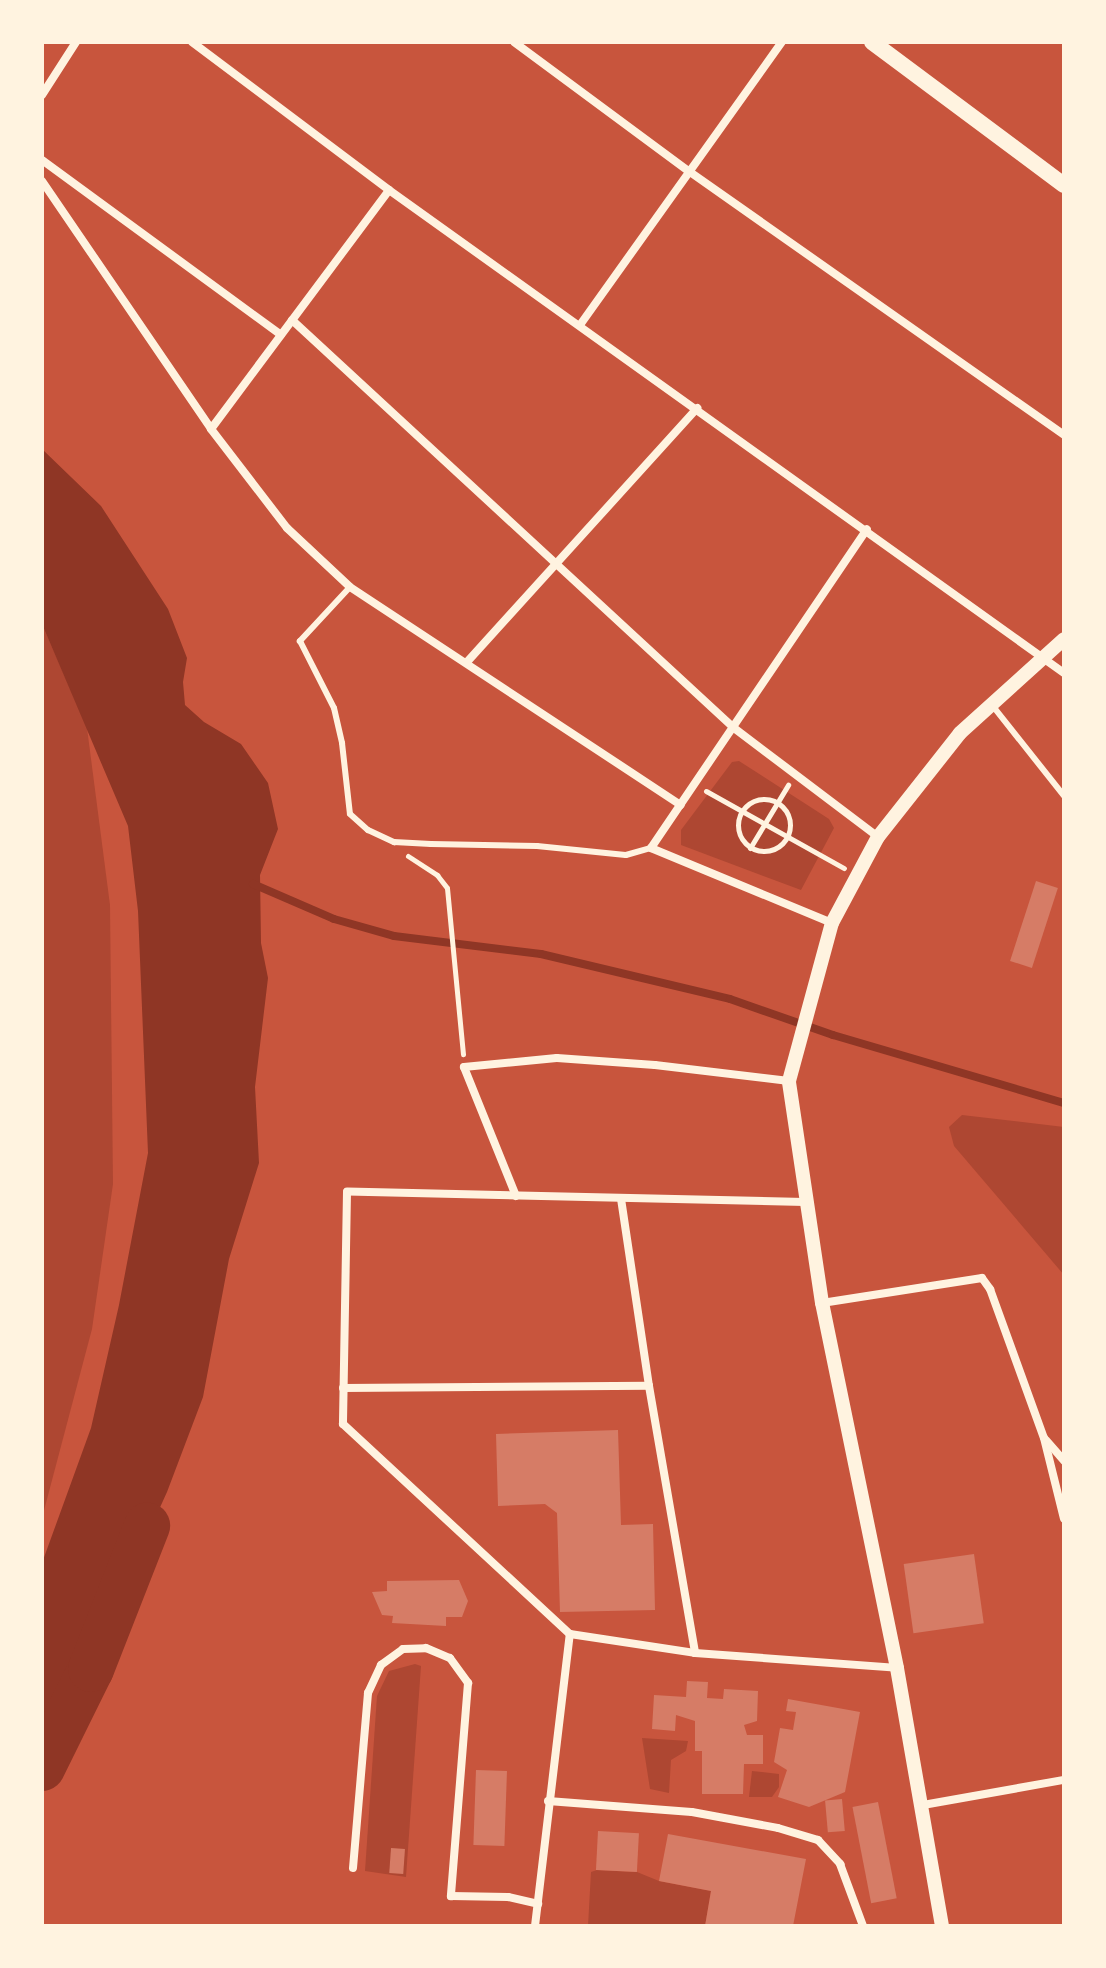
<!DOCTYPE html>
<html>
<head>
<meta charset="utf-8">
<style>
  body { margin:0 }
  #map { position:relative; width:1106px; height:1968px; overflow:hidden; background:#c8553d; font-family:Cabin,sans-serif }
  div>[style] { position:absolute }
  .green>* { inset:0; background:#ae4732 }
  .water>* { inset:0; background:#8f3625 }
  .stream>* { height:8px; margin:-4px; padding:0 4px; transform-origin:4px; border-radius:4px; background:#8f3625 }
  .river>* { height:46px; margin:-23px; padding:0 23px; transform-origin:23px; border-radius:23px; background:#8f3625 }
  .building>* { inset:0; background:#d67c66; transform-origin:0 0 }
  .path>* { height:5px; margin:-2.5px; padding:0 2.5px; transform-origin:2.5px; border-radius:2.5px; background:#fff3e0 }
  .path>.ring { margin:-2.5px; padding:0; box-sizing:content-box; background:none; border:5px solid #fff3e0; border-radius:50% }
  .service>* { height:6px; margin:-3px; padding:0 3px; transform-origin:3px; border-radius:3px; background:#fff3e0 }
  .minor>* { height:8px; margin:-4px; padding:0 4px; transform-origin:4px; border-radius:4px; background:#fff3e0 }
  .tertiary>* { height:14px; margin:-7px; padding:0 7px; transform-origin:7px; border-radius:7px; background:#fff3e0 }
  .secondary>* { height:16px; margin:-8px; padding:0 8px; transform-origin:8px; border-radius:8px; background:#fff3e0 }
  span { translate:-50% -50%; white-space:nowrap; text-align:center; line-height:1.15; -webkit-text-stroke:6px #fff3e0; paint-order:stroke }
  .frame { position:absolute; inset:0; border:44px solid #fff3e0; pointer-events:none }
</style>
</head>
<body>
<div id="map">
  <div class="green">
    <i style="clip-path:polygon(42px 624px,87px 728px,110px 905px,113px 1184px,92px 1329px,42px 1518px)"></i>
    <i style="clip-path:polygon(739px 761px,829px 819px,834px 828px,801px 890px,681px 845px,681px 830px,732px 762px)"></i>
    <i style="clip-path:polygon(962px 1115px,1064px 1127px,1064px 1275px,954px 1146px,949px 1127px)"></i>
    <i style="clip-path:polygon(415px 1664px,421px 1666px,406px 1877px,365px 1871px,377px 1696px,389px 1671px)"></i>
    <i style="clip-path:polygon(642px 1738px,688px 1741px,686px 1751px,671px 1760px,669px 1793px,650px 1789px)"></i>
    <i style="clip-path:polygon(752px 1771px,779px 1774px,779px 1787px,772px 1797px,749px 1797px)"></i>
    <i style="clip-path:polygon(597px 1870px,637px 1872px,659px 1881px,711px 1891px,705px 1926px,588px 1926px,591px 1872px)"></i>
  </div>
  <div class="water">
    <i style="clip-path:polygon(42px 449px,101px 506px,168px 609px,187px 658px,183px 682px,185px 705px,204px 722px,241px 744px,268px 783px,278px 829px,260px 875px,261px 943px,268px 978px,255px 1087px,259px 1163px,229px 1259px,203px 1397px,167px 1492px,94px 1653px,42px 1741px,42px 1563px,91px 1428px,119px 1305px,148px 1153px,138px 911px,128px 826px,42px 624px)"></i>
  </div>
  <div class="stream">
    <i style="left:253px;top:884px;width:88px;rotate:23.4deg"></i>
    <i style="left:334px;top:919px;width:62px;rotate:15.8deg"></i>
    <i style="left:394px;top:936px;width:148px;rotate:7deg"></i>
    <i style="left:541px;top:954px;width:194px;rotate:13.4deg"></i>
    <i style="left:730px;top:999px;width:109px;rotate:19.3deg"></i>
    <i style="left:833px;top:1035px;width:241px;rotate:16.4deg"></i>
  </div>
  <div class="river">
    <i style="left:42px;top:1768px;width:110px;rotate:-63.7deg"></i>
    <i style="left:91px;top:1669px;width:154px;rotate:-68.6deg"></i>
  </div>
  <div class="building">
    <i style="left:1036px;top:881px;width:23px;height:84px;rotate:18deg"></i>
    <i style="clip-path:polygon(618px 1430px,621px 1525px,653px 1524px,655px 1610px,560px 1612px,557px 1513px,545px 1504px,498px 1506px,496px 1434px)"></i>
    <i style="left:974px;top:1554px;width:70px;height:71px;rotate:82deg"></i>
    <i style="clip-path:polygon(459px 1580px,468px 1601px,462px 1617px,446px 1617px,446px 1626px,392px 1623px,393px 1616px,382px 1615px,372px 1592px,387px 1591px,387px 1581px)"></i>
    <i style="clip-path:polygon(687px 1681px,708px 1682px,707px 1698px,723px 1699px,724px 1689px,758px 1691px,757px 1721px,744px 1725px,747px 1735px,763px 1735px,763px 1764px,744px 1764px,743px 1794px,702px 1794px,702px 1751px,695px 1751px,695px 1721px,676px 1715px,675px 1731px,652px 1729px,654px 1695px,686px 1697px)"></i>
    <i style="clip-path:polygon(788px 1699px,860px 1712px,845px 1792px,809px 1807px,778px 1797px,787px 1770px,774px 1762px,780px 1728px,793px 1730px,796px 1712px,786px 1711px)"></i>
    <i style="left:476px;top:1770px;width:31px;height:75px;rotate:2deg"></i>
    <i style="left:842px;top:1799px;width:32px;height:17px;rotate:85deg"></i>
    <i style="left:878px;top:1802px;width:98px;height:26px;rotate:79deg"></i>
    <i style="left:598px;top:1831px;width:41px;height:39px;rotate:3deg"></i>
    <i style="clip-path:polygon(668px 1834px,806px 1859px,793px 1926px,705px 1926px,711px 1891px,659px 1881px)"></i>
    <i style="left:391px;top:1848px;width:14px;height:25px;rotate:4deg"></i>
  </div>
  <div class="path">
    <i style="left:706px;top:791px;width:158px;rotate:29.2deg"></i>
    <i class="ring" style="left:738px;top:799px;width:47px;height:47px"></i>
    <i style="left:750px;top:848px;width:74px;rotate:-58.9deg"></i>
    <i style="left:408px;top:856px;width:35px;rotate:33deg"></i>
    <i style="left:437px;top:875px;width:16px;rotate:52deg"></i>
    <i style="left:447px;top:888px;width:167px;rotate:84.5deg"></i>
  </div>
  <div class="service">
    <i style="left:350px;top:587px;width:74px;rotate:132.8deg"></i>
    <i style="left:300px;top:641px;width:75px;rotate:63.1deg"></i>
    <i style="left:334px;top:708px;width:36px;rotate:77deg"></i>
    <i style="left:342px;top:743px;width:71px;rotate:83.6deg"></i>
    <i style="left:350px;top:814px;width:24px;rotate:42deg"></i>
    <i style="left:368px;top:830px;width:29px;rotate:25deg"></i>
    <i style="left:394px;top:842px;width:37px;rotate:3deg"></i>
    <i style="left:431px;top:844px;width:106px;rotate:1.1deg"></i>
    <i style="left:537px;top:846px;width:89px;rotate:5.8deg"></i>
    <i style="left:626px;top:855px;width:26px;rotate:-16deg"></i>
    <i style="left:992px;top:705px;width:116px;rotate:51.6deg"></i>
  </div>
  <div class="minor">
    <i style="left:192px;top:42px;width:246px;rotate:36.9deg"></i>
    <i style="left:389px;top:190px;width:830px;rotate:35.59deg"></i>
    <i style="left:514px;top:42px;width:219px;rotate:36.5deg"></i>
    <i style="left:690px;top:172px;width:457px;rotate:35.1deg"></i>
    <i style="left:42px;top:95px;width:63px;rotate:-57.3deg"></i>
    <i style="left:42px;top:160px;width:296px;rotate:36.2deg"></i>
    <i style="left:42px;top:181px;width:300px;rotate:55.7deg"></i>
    <i style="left:211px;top:429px;width:125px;rotate:52.5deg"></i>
    <i style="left:287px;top:528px;width:86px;rotate:43.1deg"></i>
    <i style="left:350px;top:587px;width:396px;rotate:33.4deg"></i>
    <i style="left:292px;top:320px;width:602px;rotate:42.71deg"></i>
    <i style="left:734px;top:728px;width:181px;rotate:37.1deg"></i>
    <i style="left:580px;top:325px;width:348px;rotate:-54.5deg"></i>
    <i style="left:211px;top:429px;width:298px;rotate:-53.3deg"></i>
    <i style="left:467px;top:662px;width:343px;rotate:-47.8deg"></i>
    <i style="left:832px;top:923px;width:196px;rotate:-157.5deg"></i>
    <i style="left:651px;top:848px;width:385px;rotate:-55.9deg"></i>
    <i style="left:516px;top:1196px;width:139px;rotate:-112deg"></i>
    <i style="left:464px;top:1067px;width:93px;rotate:-5.5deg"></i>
    <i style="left:557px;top:1058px;width:98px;rotate:4.1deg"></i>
    <i style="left:655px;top:1065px;width:135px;rotate:6.8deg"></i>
    <i style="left:805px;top:1202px;width:458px;rotate:-178.7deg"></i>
    <i style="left:347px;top:1192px;width:232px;rotate:91deg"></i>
    <i style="left:343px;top:1424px;width:309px;rotate:42.8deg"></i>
    <i style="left:570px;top:1634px;width:126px;rotate:8.6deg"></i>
    <i style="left:695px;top:1653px;width:203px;rotate:4.2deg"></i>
    <i style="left:822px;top:1303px;width:162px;rotate:-8.9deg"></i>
    <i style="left:982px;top:1278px;width:14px;rotate:54deg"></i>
    <i style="left:990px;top:1289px;width:158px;rotate:70.1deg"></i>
    <i style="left:1044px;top:1438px;width:83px;rotate:76.1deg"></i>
    <i style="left:649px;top:1386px;width:271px;rotate:80.2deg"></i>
    <i style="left:343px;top:1388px;width:306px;rotate:-0.4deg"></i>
    <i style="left:649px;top:1386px;width:189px;rotate:-98.5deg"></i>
    <i style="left:1046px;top:1440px;width:28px;rotate:49deg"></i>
    <i style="left:548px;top:1801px;width:144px;rotate:4.4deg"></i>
    <i style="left:692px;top:1812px;width:87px;rotate:10.5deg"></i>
    <i style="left:778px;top:1828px;width:42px;rotate:16.7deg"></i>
    <i style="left:818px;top:1840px;width:33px;rotate:47deg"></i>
    <i style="left:840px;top:1864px;width:66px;rotate:69.6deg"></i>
    <i style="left:923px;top:1805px;width:143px;rotate:-10.1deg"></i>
    <i style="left:353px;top:1868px;width:176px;rotate:-85.1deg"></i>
    <i style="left:368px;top:1693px;width:31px;rotate:-65deg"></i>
    <i style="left:381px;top:1665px;width:27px;rotate:-36deg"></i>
    <i style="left:403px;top:1649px;width:23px;rotate:-2deg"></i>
    <i style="left:426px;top:1648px;width:26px;rotate:23deg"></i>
    <i style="left:450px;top:1658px;width:31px;rotate:54deg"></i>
    <i style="left:468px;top:1683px;width:214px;rotate:94.6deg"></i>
    <i style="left:451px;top:1896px;width:57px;rotate:1deg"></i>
    <i style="left:508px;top:1897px;width:31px;rotate:13deg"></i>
    <i style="left:535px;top:1926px;width:294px;rotate:-83.2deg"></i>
  </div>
  <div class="tertiary">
    <i style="left:942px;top:1926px;width:262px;rotate:-99.9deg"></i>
    <i style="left:897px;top:1668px;width:373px;rotate:-101.6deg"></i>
    <i style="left:822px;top:1303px;width:224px;rotate:-98.5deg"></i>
    <i style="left:789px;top:1081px;width:164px;rotate:-74.8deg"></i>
    <i style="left:832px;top:923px;width:98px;rotate:-61.9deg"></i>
    <i style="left:878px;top:837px;width:132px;rotate:-51.7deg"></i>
    <i style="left:960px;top:733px;width:140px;rotate:-42.1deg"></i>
  </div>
  <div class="secondary">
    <i style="left:872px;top:42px;width:239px;rotate:36.7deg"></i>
  </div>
  <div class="frame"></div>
</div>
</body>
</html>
